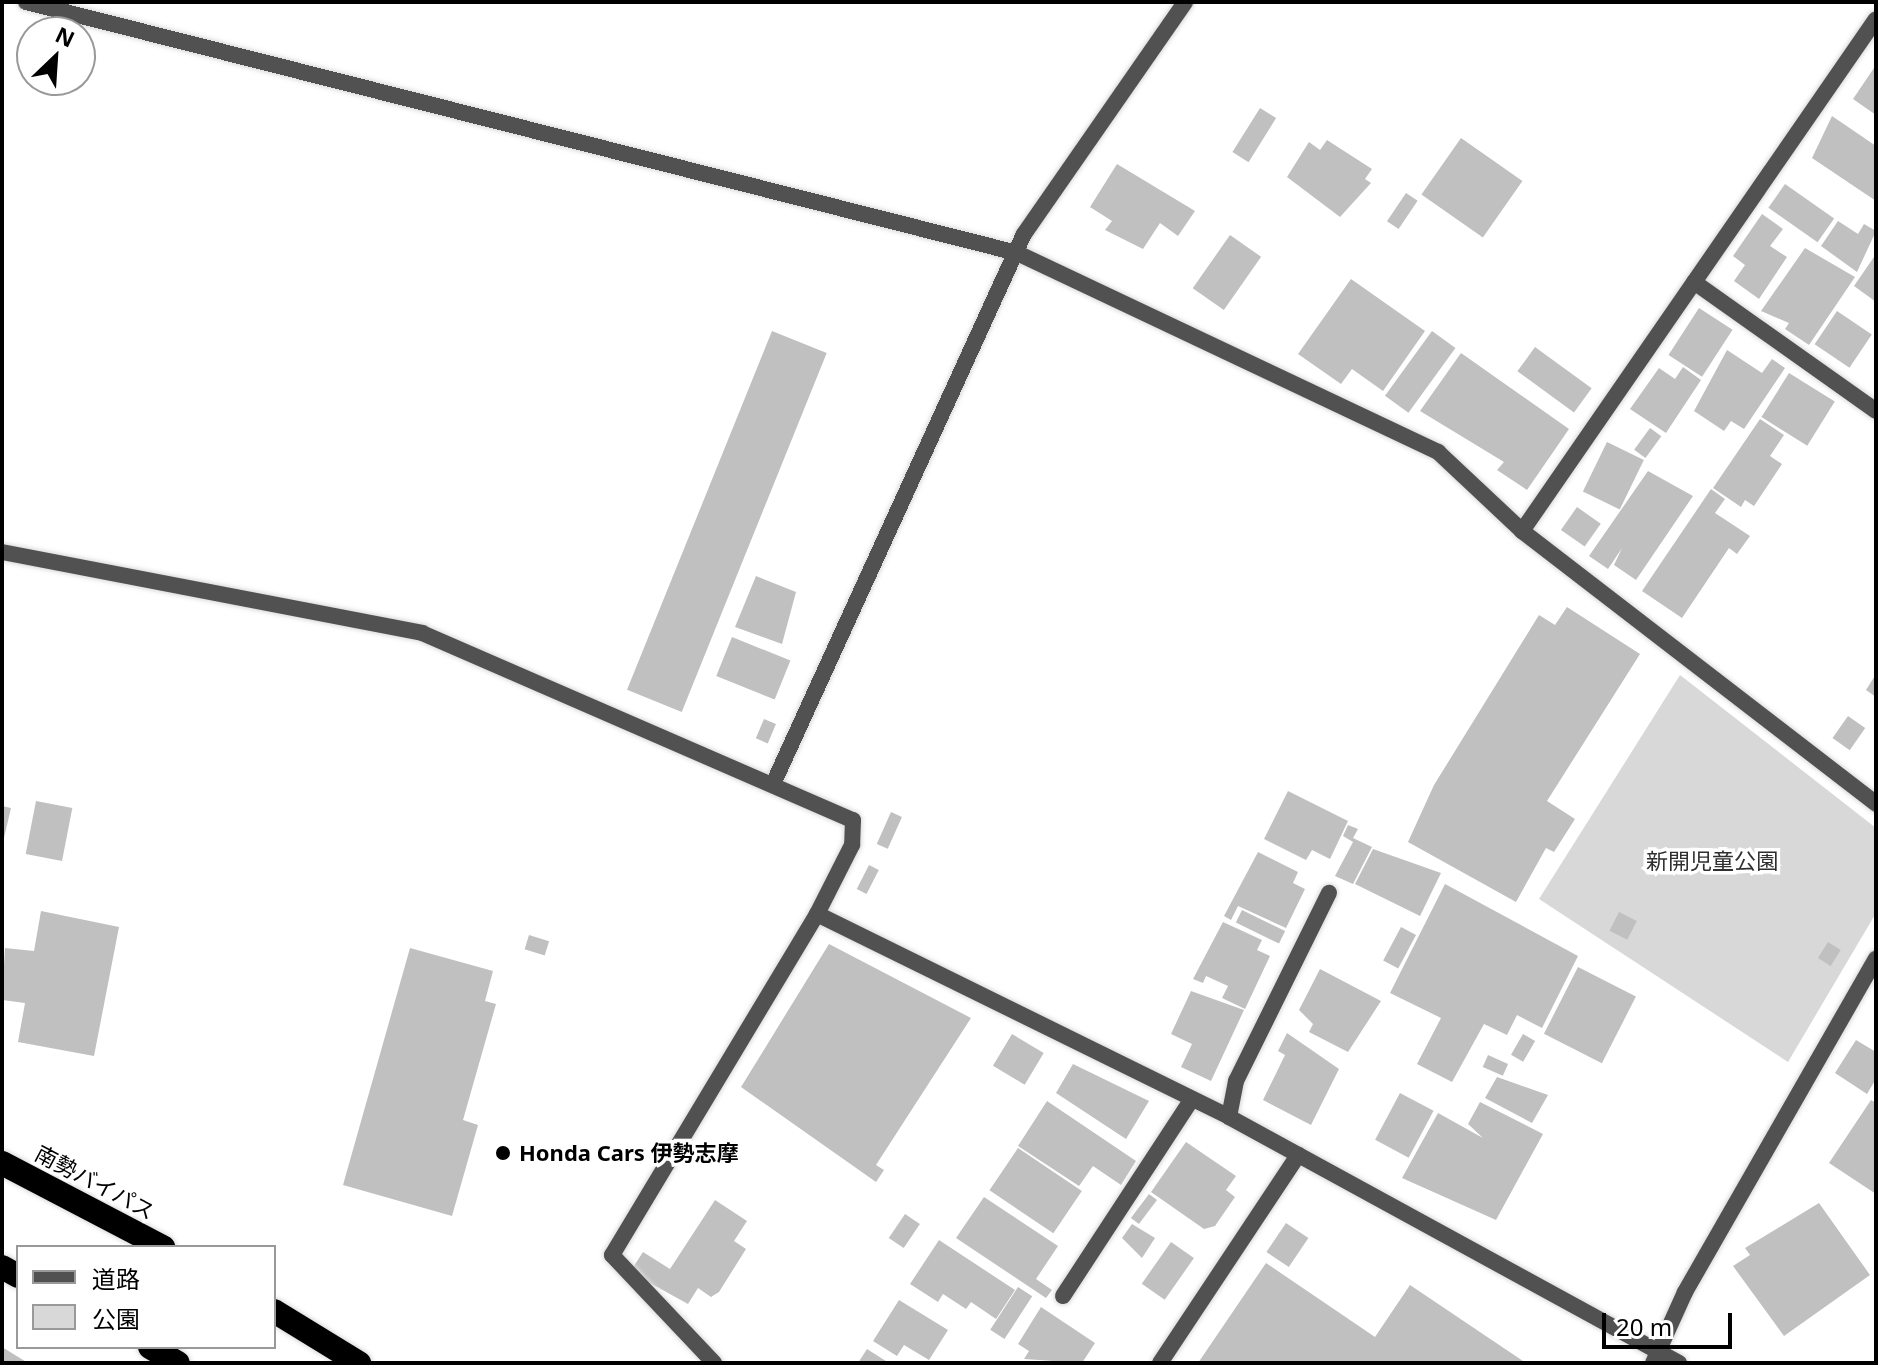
<!DOCTYPE html>
<html>
<head>
<meta charset="utf-8">
<style>
  body { margin:0 }
  #map { position:relative; width:1878px; height:1365px; overflow:hidden; background:#fff; font-family:"Noto Sans","Noto Sans JP",sans-serif }
  div>[style] { position:absolute }
  .green>* { inset:0; background:#d8d8d8 }
  .building>* { inset:0; background:#c0c0c0; transform-origin:0 0 }
  .roads { filter:drop-shadow(0 0 2px #dbdbdb) drop-shadow(0 0 2px #dbdbdb) }
  .street>* { height:16px; margin:-8px; padding:0 8px; transform-origin:8px; border-radius:8px; background:#515151 }
  .highway>* { height:24px; margin:-12px; padding:0 12px; transform-origin:12px; border-radius:12px; background:#000 }
  .dots>* { width:22px; height:22px; translate:-50% -50%; box-sizing:border-box; border:4px solid #fff; border-radius:50% }
  span { translate:-50% -50%; white-space:nowrap; text-align:center; line-height:1.15; -webkit-text-stroke:7px #fff; paint-order:stroke }
  .park-label { font-size:22px; color:#2f2f2f }
  .poi-label { font-size:22px; color:#000; font-weight:700 }
  .left { translate:0 -50%; text-align:left }
  .street-label { font-size:22px; color:#000 }
  .frame { position:absolute; inset:0; border:4px solid #000; pointer-events:none }
  .legend { position:absolute; left:16px; top:1245px; width:260px; height:104px; box-sizing:border-box; background:#fff; border:2px solid #999; margin:0; padding:10px 14px; list-style:none; font-size:24px; color:#000 }
  .legend li { display:flex; align-items:center; gap:16px; height:40px }
  .legend b { width:40px; border:2px solid #999 }
  .north { position:absolute; left:16px; top:16px; width:80px; height:80px; box-sizing:border-box; background:#fff; border:2px solid #999; border-radius:50%; rotate:25deg; font-size:22px; font-weight:700; line-height:32px; text-align:center; color:#000 }
  .north::after { content:''; display:block; margin:auto; width:28px; height:36px; background:#000; clip-path:polygon(50% 0,100% 100%,50% 72%,0 100%) }
  .scale { position:absolute; left:1602px; top:1313px; width:130px; height:36px; box-sizing:border-box; border:4px solid #000; border-top:0; padding-left:10px; font-size:24px; line-height:28px; white-space:nowrap; color:#000; -webkit-text-stroke:6px #fff; paint-order:stroke }
</style>
</head>
<body>
<div id="map">
  <div class="green">
    <i style="clip-path:polygon(1680px 675px,1876px 828px,1876px 913px,1788px 1062px,1539px 899px)"></i>
  </div>
  <div class="building">
    <i style="clip-path:polygon(1876px 65px,1876px 115px,1853px 99px)"></i>
    <i style="left:1260px;top:108px;width:19px;height:52px;rotate:32deg"></i>
    <i style="clip-path:polygon(1832px 116px,1876px 146px,1876px 201px,1812px 158px)"></i>
    <i style="left:1461px;top:138px;width:75px;height:69px;rotate:35deg"></i>
    <i style="clip-path:polygon(1327px 140px,1372px 169px,1365px 179px,1371px 183px,1340px 217px,1287px 177px,1309px 142px,1320px 150px)"></i>
    <i style="clip-path:polygon(1117px 164px,1195px 211px,1178px 236px,1160px 223px,1143px 249px,1105px 230px,1112px 221px,1090px 207px)"></i>
    <i style="left:1785px;top:184px;width:60px;height:29px;rotate:35deg"></i>
    <i style="left:1406px;top:193px;width:14px;height:34px;rotate:34deg"></i>
    <i style="clip-path:polygon(1762px 214px,1783px 229px,1770px 246px,1787px 257px,1759px 299px,1734px 281px,1745px 265px,1733px 256px)"></i>
    <i style="clip-path:polygon(1838px 221px,1858px 234px,1864px 224px,1876px 231px,1857px 272px,1821px 246px)"></i>
    <i style="left:1230px;top:235px;width:38px;height:65px;rotate:35deg"></i>
    <i style="clip-path:polygon(1805px 248px,1855px 277px,1809px 345px,1785px 329px,1789px 323px,1761px 311px)"></i>
    <i style="clip-path:polygon(1876px 254px,1876px 302px,1854px 286px)"></i>
    <i style="clip-path:polygon(1351px 279px,1425px 331px,1383px 391px,1352px 369px,1341px 384px,1298px 354px)"></i>
    <i style="left:1699px;top:308px;width:40px;height:56px;rotate:33deg"></i>
    <i style="left:1837px;top:311px;width:42px;height:40px;rotate:34deg"></i>
    <i style="left:772px;top:331px;width:59px;height:387px;rotate:22deg"></i>
    <i style="left:1432px;top:331px;width:29px;height:80px;rotate:36deg"></i>
    <i style="left:1535px;top:347px;width:70px;height:30px;rotate:36deg"></i>
    <i style="clip-path:polygon(1727px 350px,1762px 373px,1772px 359px,1785px 368px,1744px 429px,1731px 421px,1724px 431px,1694px 411px)"></i>
    <i style="clip-path:polygon(1461px 353px,1569px 429px,1527px 490px,1497px 470px,1504px 462px,1420px 411px)"></i>
    <i style="clip-path:polygon(1683px 367px,1701px 380px,1666px 433px,1630px 409px,1659px 368px,1675px 379px)"></i>
    <i style="left:1789px;top:373px;width:54px;height:52px;rotate:32deg"></i>
    <i style="clip-path:polygon(1760px 419px,1784px 435px,1770px 456px,1782px 464px,1754px 506px,1745px 500px,1741px 507px,1713px 488px)"></i>
    <i style="left:1650px;top:428px;width:14px;height:27px;rotate:36deg"></i>
    <i style="left:1607px;top:442px;width:41px;height:55px;rotate:26deg"></i>
    <i style="clip-path:polygon(1648px 471px,1693px 496px,1636px 580px,1614px 565px,1622px 548px,1608px 569px,1589px 556px)"></i>
    <i style="clip-path:polygon(1711px 489px,1725px 499px,1715px 513px,1750px 536px,1737px 554px,1729px 548px,1682px 618px,1642px 591px)"></i>
    <i style="left:1577px;top:507px;width:29px;height:28px;rotate:35deg"></i>
    <i style="clip-path:polygon(756px 576px,796px 592px,782px 644px,735px 627px)"></i>
    <i style="clip-path:polygon(1567px 607px,1640px 654px,1547px 801px,1575px 819px,1554px 852px,1546px 848px,1516px 902px,1408px 842px,1434px 785px,1539px 615px,1555px 625px)"></i>
    <i style="left:732px;top:637px;width:63px;height:42px;rotate:22deg"></i>
    <i style="clip-path:polygon(1876px 674px,1876px 697px,1866px 690px)"></i>
    <i style="left:1848px;top:716px;width:21px;height:27px;rotate:35deg"></i>
    <i style="left:764px;top:719px;width:13px;height:21px;rotate:23deg"></i>
    <i style="clip-path:polygon(1288px 791px,1348px 821px,1330px 859px,1312px 850px,1306px 860px,1264px 839px)"></i>
    <i style="left:36px;top:801px;width:37px;height:54px;rotate:11deg"></i>
    <i style="clip-path:polygon(2px 806px,11px 808px,3px 842px,2px 842px)"></i>
    <i style="left:891px;top:812px;width:12px;height:35px;rotate:24deg"></i>
    <i style="clip-path:polygon(1348px 825px,1358px 829px,1353px 838px,1372px 847px,1353px 884px,1335px 876px,1353px 842px,1343px 836px)"></i>
    <i style="clip-path:polygon(1373px 849px,1441px 873px,1420px 916px,1355px 884px)"></i>
    <i style="clip-path:polygon(1258px 852px,1298px 872px,1293px 883px,1305px 889px,1286px 928px,1238px 906px,1231px 920px,1224px 916px)"></i>
    <i style="left:869px;top:865px;width:11px;height:27px;rotate:27deg"></i>
    <i style="clip-path:polygon(1445px 884px,1578px 956px,1542px 1028px,1517px 1015px,1507px 1035px,1484px 1024px,1452px 1082px,1417px 1064px,1441px 1018px,1390px 993px)"></i>
    <i style="left:1242px;top:910px;width:48px;height:14px;rotate:26deg"></i>
    <i style="clip-path:polygon(41px 911px,119px 927px,94px 1056px,18px 1042px,25px 1003px,2px 1000px,5px 948px,34px 951px)"></i>
    <i style="left:1619px;top:912px;width:20px;height:21px;rotate:27deg"></i>
    <i style="clip-path:polygon(1223px 922px,1262px 940px,1257px 950px,1270px 956px,1245px 1009px,1222px 998px,1228px 986px,1206px 976px,1203px 983px,1193px 979px)"></i>
    <i style="left:1401px;top:927px;width:17px;height:38px;rotate:28deg"></i>
    <i style="left:529px;top:935px;width:21px;height:15px;rotate:17deg"></i>
    <i style="left:1828px;top:942px;width:15px;height:19px;rotate:32deg"></i>
    <i style="clip-path:polygon(829px 944px,971px 1018px,876px 1165px,884px 1170px,876px 1182px,741px 1087px)"></i>
    <i style="clip-path:polygon(410px 948px,493px 971px,485px 1001px,496px 1004px,463px 1120px,478px 1125px,452px 1216px,343px 1185px)"></i>
    <i style="left:1578px;top:967px;width:65px;height:75px;rotate:27deg"></i>
    <i style="clip-path:polygon(1320px 969px,1381px 1001px,1348px 1052px,1309px 1032px,1313px 1024px,1299px 1010px)"></i>
    <i style="clip-path:polygon(1191px 991px,1244px 1010px,1211px 1081px,1181px 1067px,1192px 1044px,1171px 1034px)"></i>
    <i style="clip-path:polygon(1287px 1033px,1339px 1069px,1311px 1125px,1263px 1100px,1285px 1055px,1278px 1051px)"></i>
    <i style="left:1012px;top:1034px;width:37px;height:37px;rotate:31deg"></i>
    <i style="left:1523px;top:1034px;width:14px;height:24px;rotate:30deg"></i>
    <i style="clip-path:polygon(1856px 1040px,1876px 1052px,1876px 1079px,1867px 1094px,1835px 1073px)"></i>
    <i style="left:1488px;top:1055px;width:22px;height:13px;rotate:24deg"></i>
    <i style="clip-path:polygon(1073px 1064px,1149px 1101px,1126px 1139px,1056px 1093px)"></i>
    <i style="clip-path:polygon(1497px 1077px,1548px 1095px,1532px 1123px,1485px 1098px)"></i>
    <i style="left:1400px;top:1093px;width:38px;height:53px;rotate:28deg"></i>
    <i style="clip-path:polygon(1871px 1100px,1876px 1103px,1876px 1194px,1829px 1163px)"></i>
    <i style="clip-path:polygon(1047px 1101px,1136px 1161px,1121px 1185px,1093px 1166px,1079px 1186px,1018px 1146px)"></i>
    <i style="clip-path:polygon(1480px 1102px,1543px 1134px,1496px 1220px,1402px 1178px,1438px 1113px,1483px 1138px,1468px 1124px)"></i>
    <i style="clip-path:polygon(1186px 1142px,1236px 1176px,1226px 1190px,1235px 1197px,1215px 1226px,1204px 1229px,1151px 1192px)"></i>
    <i style="left:1018px;top:1148px;width:77px;height:51px;rotate:34deg"></i>
    <i style="left:1149px;top:1194px;width:10px;height:30px;rotate:37deg"></i>
    <i style="clip-path:polygon(984px 1197px,1058px 1246px,1036px 1279px,1052px 1290px,1046px 1298px,956px 1238px)"></i>
    <i style="clip-path:polygon(715px 1200px,747px 1221px,734px 1241px,746px 1249px,719px 1292px,711px 1297px,698px 1288px,688px 1304px,630px 1272px,643px 1252px,670px 1269px)"></i>
    <i style="clip-path:polygon(1819px 1203px,1870px 1275px,1784px 1336px,1733px 1266px,1750px 1255px,1745px 1248px)"></i>
    <i style="left:905px;top:1214px;width:18px;height:29px;rotate:34deg"></i>
    <i style="left:1286px;top:1223px;width:27px;height:35px;rotate:34deg"></i>
    <i style="clip-path:polygon(1132px 1224px,1155px 1238px,1142px 1258px,1122px 1238px)"></i>
    <i style="clip-path:polygon(939px 1240px,1015px 1290px,996px 1319px,971px 1302px,966px 1309px,943px 1294px,938px 1302px,910px 1284px)"></i>
    <i style="left:1171px;top:1242px;width:28px;height:51px;rotate:35deg"></i>
    <i style="clip-path:polygon(1266px 1263px,1375px 1337px,1410px 1285px,1526px 1363px,1198px 1363px)"></i>
    <i style="left:1018px;top:1287px;width:17px;height:51px;rotate:33deg"></i>
    <i style="clip-path:polygon(899px 1300px,948px 1330px,929px 1360px,904px 1345px,897px 1356px,873px 1341px)"></i>
    <i style="clip-path:polygon(1041px 1307px,1095px 1343px,1082px 1363px,1024px 1359px,1029px 1351px,1018px 1344px)"></i>
    <i style="clip-path:polygon(2px 1347px,28px 1363px,2px 1363px)"></i>
    <i style="clip-path:polygon(867px 1349px,889px 1363px,858px 1363px)"></i>
  </div>
  <div class="roads">
    <div class="street">
      <i style="left:26px;top:2px;width:1022px;rotate:14.21deg"></i>
      <i style="left:1017px;top:253px;width:466px;rotate:25.3deg"></i>
      <i style="left:1438px;top:452px;width:115px;rotate:43.2deg"></i>
      <i style="left:1522px;top:531px;width:447px;rotate:37.6deg"></i>
      <i style="left:1694px;top:282px;width:223px;rotate:35.3deg"></i>
      <i style="left:1522px;top:531px;width:622px;rotate:-55.34deg"></i>
      <i style="left:2px;top:552px;width:428px;rotate:10.9deg"></i>
      <i style="left:422px;top:633px;width:470px;rotate:23.5deg"></i>
      <i style="left:853px;top:820px;width:25px;rotate:92deg"></i>
      <i style="left:852px;top:845px;width:77px;rotate:116.9deg"></i>
      <i style="left:817px;top:914px;width:398px;rotate:121deg"></i>
      <i style="left:612px;top:1255px;width:149px;rotate:46.6deg"></i>
      <i style="left:774px;top:782px;width:602px;rotate:-65.48deg"></i>
      <i style="left:1024px;top:234px;width:282px;rotate:-55.2deg"></i>
      <i style="left:817px;top:914px;width:459px;rotate:26.2deg"></i>
      <i style="left:1229px;top:1117px;width:513px;rotate:28.66deg"></i>
      <i style="left:1229px;top:1117px;width:37px;rotate:-79deg"></i>
      <i style="left:1236px;top:1081px;width:210px;rotate:-63.7deg"></i>
      <i style="left:1063px;top:1296px;width:235px;rotate:-56.8deg"></i>
      <i style="left:1160px;top:1363px;width:250px;rotate:-56.4deg"></i>
      <i style="left:1653px;top:1363px;width:78px;rotate:-65.7deg"></i>
      <i style="left:1685px;top:1292px;width:384px;rotate:-60.2deg"></i>
    </div>
    <div class="highway">
      <i style="left:2px;top:1163px;width:182px;rotate:27.6deg"></i>
      <i style="left:2px;top:1267px;width:18px;rotate:29deg"></i>
      <i style="left:274px;top:1311px;width:100px;rotate:31.5deg"></i>
      <i style="left:150px;top:1347px;width:32px;rotate:30deg"></i>
    </div>
  </div>
  <div class="dots">
    <i style="left:503px;top:1153px;background:#000"></i>
  </div>
  <div class="park-label">
    <span style="left:1712px;top:861px">新開児童公園</span>
  </div>
  <div class="poi-label">
    <span class="left" style="left:519px;top:1153px">Honda Cars 伊勢志摩</span>
  </div>
  <div class="street-label">
    <span style="left:95px;top:1182px;rotate:28deg">南勢バイパス</span>
  </div>
  <div class="frame"></div>
  <ul class="legend">
  <li><b style="height:10px;background:#515151"></b>道路</li>
  <li><b style="height:22px;background:#d8d8d8"></b>公園</li>
  </ul>
  <div class="north">N</div>
  <div class="scale">20 m</div>
</div>
</body>
</html>
